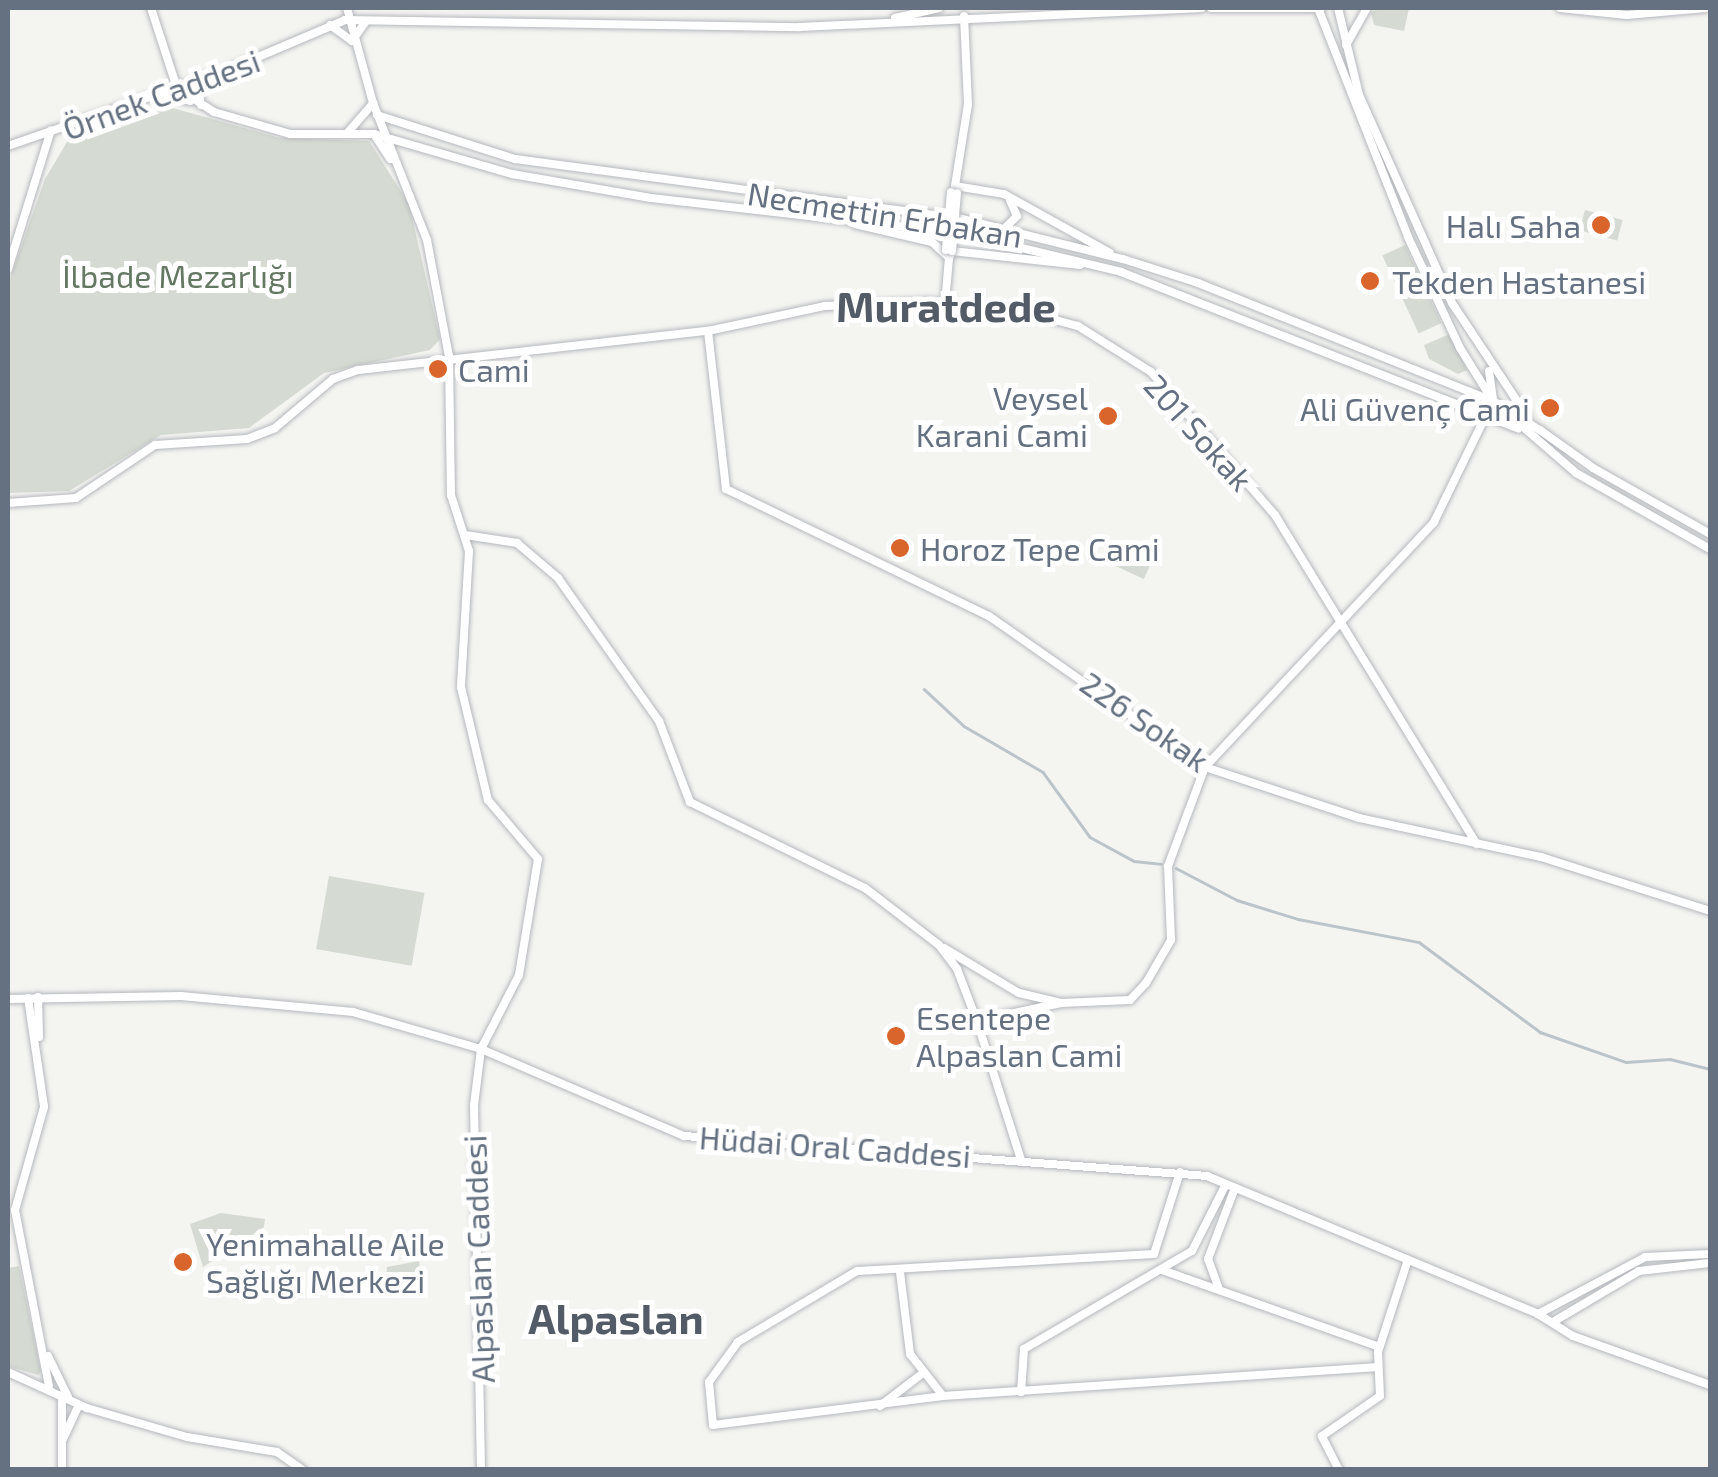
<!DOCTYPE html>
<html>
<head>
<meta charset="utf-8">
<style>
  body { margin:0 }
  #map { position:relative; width:1718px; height:1477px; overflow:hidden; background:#f4f4f1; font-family:"Exo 2",sans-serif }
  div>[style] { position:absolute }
  .green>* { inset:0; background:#d5dbd2; transform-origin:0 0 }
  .stream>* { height:2.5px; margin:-1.25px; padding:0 1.25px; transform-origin:1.25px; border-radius:1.25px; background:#bbc4c9 }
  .roads { filter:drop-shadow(0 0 2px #b5b8bd) drop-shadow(0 0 2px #b5b8bd) }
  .secondary>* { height:8px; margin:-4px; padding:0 4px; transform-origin:4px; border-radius:4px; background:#fff }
  .primary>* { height:8px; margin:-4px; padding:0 4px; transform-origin:4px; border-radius:4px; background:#fff }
  .bridges { filter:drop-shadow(0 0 2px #b5b8bd) drop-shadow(0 0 2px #b5b8bd) }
  .secondary-bridge>* { height:8px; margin:-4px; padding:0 4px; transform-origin:4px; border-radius:4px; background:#fff }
  .dots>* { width:28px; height:28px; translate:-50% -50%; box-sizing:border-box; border:5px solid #fff; border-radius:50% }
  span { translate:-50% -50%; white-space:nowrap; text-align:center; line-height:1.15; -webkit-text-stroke:10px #fff; paint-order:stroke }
  .street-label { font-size:32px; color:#657180 }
  .poi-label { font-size:32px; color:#657180 }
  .right { translate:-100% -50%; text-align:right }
  .left { translate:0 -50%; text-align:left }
  .park-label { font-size:32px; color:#657863 }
  .district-label { font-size:42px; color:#525b66; font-weight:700 }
  .frame { position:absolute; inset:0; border:10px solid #657180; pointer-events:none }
</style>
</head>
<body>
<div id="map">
  <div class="green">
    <i style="clip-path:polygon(1378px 8px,1409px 8px,1404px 31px,1374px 25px,1371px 13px)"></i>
    <i style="clip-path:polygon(169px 107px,280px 138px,369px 141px,409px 204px,440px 339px,430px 350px,324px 373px,249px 428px,161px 435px,69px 491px,8px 493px,8px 284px,45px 179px,67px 142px)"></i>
    <i style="left:1585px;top:210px;width:39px;height:21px;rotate:15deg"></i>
    <i style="left:1405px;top:245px;width:86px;height:25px;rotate:65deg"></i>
    <i style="clip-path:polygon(1450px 334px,1467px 370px,1458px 374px,1429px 359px,1424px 345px)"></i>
    <i style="left:1120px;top:547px;width:35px;height:19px;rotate:25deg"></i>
    <i style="left:329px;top:876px;width:97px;height:74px;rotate:10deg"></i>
    <i style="clip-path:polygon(221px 1213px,265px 1219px,264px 1227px,203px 1267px,190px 1224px)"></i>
    <i style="clip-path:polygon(419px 1261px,423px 1286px,385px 1289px,387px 1267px)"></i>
    <i style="clip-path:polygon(19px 1266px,41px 1372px,38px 1375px,8px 1366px,8px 1268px)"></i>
  </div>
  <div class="stream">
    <i style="left:924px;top:689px;width:54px;rotate:42.8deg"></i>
    <i style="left:964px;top:726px;width:91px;rotate:30.2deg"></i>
    <i style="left:1043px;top:772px;width:80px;rotate:54.1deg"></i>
    <i style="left:1090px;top:837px;width:50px;rotate:28.6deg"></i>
    <i style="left:1134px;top:861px;width:27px;rotate:6deg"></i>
    <i style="left:1176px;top:868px;width:69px;rotate:27.7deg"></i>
    <i style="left:1237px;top:900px;width:64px;rotate:17.3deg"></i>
    <i style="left:1298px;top:919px;width:123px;rotate:10.8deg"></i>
    <i style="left:1419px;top:942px;width:151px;rotate:36.6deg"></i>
    <i style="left:1540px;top:1032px;width:91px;rotate:19.2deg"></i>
    <i style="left:1626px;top:1062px;width:44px;rotate:-3.9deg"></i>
    <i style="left:1670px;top:1059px;width:41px;rotate:14deg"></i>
  </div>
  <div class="roads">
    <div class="secondary">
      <i style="left:151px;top:8px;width:84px;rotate:72deg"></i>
      <i style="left:347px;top:8px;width:98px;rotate:74.7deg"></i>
      <i style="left:373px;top:103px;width:147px;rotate:68.5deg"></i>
      <i style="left:427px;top:240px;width:118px;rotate:79.3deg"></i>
      <i style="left:449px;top:356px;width:139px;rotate:89.2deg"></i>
      <i style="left:451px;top:495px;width:59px;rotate:72.2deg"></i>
      <i style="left:469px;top:551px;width:136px;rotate:93.4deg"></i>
      <i style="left:461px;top:687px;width:116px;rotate:76.6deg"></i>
      <i style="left:488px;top:800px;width:77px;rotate:49.7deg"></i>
      <i style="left:538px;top:859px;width:118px;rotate:99.3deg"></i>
      <i style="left:519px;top:975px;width:83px;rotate:117.2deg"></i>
      <i style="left:481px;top:1049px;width:56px;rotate:97.1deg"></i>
      <i style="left:474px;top:1105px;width:365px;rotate:88.9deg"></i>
      <i style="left:1211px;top:8px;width:110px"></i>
      <i style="left:1560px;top:8px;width:67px;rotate:6deg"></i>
      <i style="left:1627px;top:15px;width:79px;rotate:-5.1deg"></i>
      <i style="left:964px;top:16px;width:88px;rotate:87.4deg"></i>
      <i style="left:968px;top:104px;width:83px;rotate:99deg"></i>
      <i style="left:955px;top:186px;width:50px;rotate:9.3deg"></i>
      <i style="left:1004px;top:194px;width:121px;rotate:29.1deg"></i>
      <i style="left:895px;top:18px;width:45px;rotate:-12.8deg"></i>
      <i style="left:330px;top:25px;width:27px;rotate:36deg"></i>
      <i style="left:352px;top:41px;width:24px;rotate:-55deg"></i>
      <i style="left:374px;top:134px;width:30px;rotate:57deg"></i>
      <i style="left:8px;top:146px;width:230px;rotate:-19.1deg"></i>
      <i style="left:225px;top:71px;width:130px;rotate:-23deg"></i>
      <i style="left:345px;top:20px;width:455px;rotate:0.9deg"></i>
      <i style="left:800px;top:27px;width:402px;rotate:-2.7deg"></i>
      <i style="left:855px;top:224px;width:79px;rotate:13.2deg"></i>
      <i style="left:932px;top:242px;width:23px;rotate:43deg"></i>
      <i style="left:949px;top:258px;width:8px;rotate:-67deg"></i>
      <i style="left:952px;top:251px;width:129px;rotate:6.2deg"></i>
      <i style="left:1005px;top:228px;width:17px;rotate:-45deg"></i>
      <i style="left:1017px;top:216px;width:17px;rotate:-114deg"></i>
      <i style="left:8px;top:269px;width:145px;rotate:-72.8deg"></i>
      <i style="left:945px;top:303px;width:45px;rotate:-84.9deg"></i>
      <i style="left:708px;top:331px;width:159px;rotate:83.5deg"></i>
      <i style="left:726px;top:489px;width:292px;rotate:25.8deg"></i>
      <i style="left:989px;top:616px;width:264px;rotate:35deg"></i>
      <i style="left:1205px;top:767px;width:162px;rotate:18.3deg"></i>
      <i style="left:1359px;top:818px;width:186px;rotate:12.1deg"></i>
      <i style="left:1541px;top:857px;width:177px;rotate:17.7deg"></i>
      <i style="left:8px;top:503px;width:68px;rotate:-4.2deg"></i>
      <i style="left:76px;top:498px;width:95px;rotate:-33.9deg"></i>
      <i style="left:155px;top:445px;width:92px;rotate:-3.7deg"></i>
      <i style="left:247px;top:439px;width:30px;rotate:-21deg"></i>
      <i style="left:275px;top:428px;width:76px;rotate:-40.2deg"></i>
      <i style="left:333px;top:379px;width:27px;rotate:-20deg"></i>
      <i style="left:358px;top:370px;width:352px;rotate:-6.4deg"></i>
      <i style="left:708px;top:331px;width:120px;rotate:-12.1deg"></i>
      <i style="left:825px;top:306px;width:107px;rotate:-2.1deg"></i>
      <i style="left:932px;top:302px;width:117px;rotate:7.9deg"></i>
      <i style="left:1048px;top:318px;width:31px;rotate:15deg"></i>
      <i style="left:1078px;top:326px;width:86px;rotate:32.2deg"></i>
      <i style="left:1151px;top:372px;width:189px;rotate:49.1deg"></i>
      <i style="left:1275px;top:515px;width:386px;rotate:58.5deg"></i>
      <i style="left:465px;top:535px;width:53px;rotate:8.7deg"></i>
      <i style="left:517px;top:543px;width:54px;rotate:40.5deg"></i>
      <i style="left:558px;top:578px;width:175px;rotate:54.8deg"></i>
      <i style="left:659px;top:721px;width:87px;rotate:69.1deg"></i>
      <i style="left:690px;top:802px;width:195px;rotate:26.2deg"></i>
      <i style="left:865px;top:888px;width:93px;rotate:37.6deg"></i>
      <i style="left:939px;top:945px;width:30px;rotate:53deg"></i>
      <i style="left:957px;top:969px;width:56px;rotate:69deg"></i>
      <i style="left:977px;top:1021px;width:146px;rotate:72.4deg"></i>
      <i style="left:944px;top:948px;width:87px;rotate:31deg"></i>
      <i style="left:1019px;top:993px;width:43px;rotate:13.4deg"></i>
      <i style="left:38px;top:997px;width:40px;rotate:88.6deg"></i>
      <i style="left:28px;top:998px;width:110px;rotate:81.6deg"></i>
      <i style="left:44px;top:1107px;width:107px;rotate:105.7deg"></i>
      <i style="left:15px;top:1210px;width:179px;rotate:79.1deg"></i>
      <i style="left:8px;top:999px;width:173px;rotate:-1deg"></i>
      <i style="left:181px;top:996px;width:173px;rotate:5.3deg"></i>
      <i style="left:353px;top:1012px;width:133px;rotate:16.1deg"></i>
      <i style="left:481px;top:1049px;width:221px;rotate:23.2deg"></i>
      <i style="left:684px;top:1136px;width:525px;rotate:4.37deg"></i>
      <i style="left:1207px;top:1176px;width:359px;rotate:22.6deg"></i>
      <i style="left:977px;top:1021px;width:86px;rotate:-12.1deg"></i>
      <i style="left:1061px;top:1003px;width:69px;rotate:-2.5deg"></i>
      <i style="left:1130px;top:1000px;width:23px;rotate:-47deg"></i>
      <i style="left:1146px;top:983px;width:50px;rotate:-59.8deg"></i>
      <i style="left:1171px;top:940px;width:74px;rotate:-92.3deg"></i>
      <i style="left:1168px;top:866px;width:106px;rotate:-69.5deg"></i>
      <i style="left:1205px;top:767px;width:335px;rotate:-46.9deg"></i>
      <i style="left:1434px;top:522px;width:135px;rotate:-64deg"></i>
      <i style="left:1180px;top:1172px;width:86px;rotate:107.6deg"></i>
      <i style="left:1154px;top:1254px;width:297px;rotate:176.7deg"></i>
      <i style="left:857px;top:1271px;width:139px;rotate:149.2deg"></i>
      <i style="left:738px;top:1342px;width:49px;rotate:125.9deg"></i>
      <i style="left:709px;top:1382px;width:43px;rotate:84.7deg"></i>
      <i style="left:713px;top:1425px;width:232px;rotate:-7.2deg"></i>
      <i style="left:943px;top:1396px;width:436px;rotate:-3.8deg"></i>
      <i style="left:1162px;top:1270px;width:230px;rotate:19.5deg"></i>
      <i style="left:900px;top:1272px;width:83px;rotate:83deg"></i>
      <i style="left:910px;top:1354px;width:53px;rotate:51.8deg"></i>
      <i style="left:1219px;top:1289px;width:32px;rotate:-110deg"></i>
      <i style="left:1208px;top:1259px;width:76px;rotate:-69.2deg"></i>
      <i style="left:1538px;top:1314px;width:41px;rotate:32.2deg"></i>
      <i style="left:1573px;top:1336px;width:145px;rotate:19.7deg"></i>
      <i style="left:1538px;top:1314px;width:121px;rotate:-28deg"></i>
      <i style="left:1645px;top:1257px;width:65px;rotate:-2.6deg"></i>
      <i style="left:1553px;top:1322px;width:100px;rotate:-30.7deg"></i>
      <i style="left:1639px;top:1271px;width:71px;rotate:-6.4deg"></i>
      <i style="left:48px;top:1356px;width:46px;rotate:64deg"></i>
      <i style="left:8px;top:1372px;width:87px;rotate:24.5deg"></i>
      <i style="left:87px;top:1408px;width:104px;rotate:16.2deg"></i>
      <i style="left:187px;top:1437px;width:91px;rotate:9.5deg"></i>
      <i style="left:277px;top:1452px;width:32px;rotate:35deg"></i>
      <i style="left:1021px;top:1392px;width:43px;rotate:-86deg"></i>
      <i style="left:1024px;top:1349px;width:194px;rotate:-30.3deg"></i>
      <i style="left:1192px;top:1251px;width:75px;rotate:-63.1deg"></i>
      <i style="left:62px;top:1395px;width:75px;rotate:90deg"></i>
      <i style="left:880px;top:1406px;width:54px;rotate:-37.5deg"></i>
      <i style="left:63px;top:1439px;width:38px;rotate:-65deg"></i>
      <i style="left:1339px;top:1470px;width:38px;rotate:-117deg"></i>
      <i style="left:1322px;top:1436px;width:70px;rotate:-34.6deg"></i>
      <i style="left:1380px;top:1396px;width:44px;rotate:-92.6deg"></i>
      <i style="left:1378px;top:1352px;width:94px;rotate:-72deg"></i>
    </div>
    <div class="primary">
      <i style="left:1318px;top:8px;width:246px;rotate:68.5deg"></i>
      <i style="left:1408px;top:237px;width:123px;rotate:64.9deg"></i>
      <i style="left:1460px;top:348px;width:62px;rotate:58.1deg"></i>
      <i style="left:1493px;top:401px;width:110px;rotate:40.9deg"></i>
      <i style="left:1576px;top:473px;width:154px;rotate:29.6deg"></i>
      <i style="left:1338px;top:8px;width:89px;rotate:76.4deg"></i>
      <i style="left:1359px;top:95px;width:228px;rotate:65.9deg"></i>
      <i style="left:1452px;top:303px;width:136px;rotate:56.4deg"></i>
      <i style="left:1346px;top:45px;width:43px;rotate:-60.4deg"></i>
      <i style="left:177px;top:88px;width:44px;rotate:33deg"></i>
      <i style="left:214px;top:112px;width:79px;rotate:16.1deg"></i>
      <i style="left:290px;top:134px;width:84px"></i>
      <i style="left:374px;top:134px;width:144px;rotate:16.2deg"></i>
      <i style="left:512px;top:174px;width:141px;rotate:9.8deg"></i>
      <i style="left:651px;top:198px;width:310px;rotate:6.5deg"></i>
      <i style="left:959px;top:233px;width:167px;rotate:13.5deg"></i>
      <i style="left:1121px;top:272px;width:427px;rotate:21.5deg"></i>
      <i style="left:160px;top:94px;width:31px;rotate:13deg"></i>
      <i style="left:201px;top:105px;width:16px;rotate:-101deg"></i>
      <i style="left:198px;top:89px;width:14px;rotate:-51deg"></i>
      <i style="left:377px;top:115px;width:145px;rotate:17.7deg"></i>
      <i style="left:515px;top:159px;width:447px;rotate:7.6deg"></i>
      <i style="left:958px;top:218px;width:170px;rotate:14deg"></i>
      <i style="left:1123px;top:259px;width:79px;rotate:17.7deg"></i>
      <i style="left:1198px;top:283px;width:318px;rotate:21.8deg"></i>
      <i style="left:1493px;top:401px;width:57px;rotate:32deg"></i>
      <i style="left:349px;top:131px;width:37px;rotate:-49deg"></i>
      <i style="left:1489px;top:371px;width:30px;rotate:82deg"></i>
      <i style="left:1540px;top:430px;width:65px;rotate:35.6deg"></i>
      <i style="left:1593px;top:468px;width:134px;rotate:29.4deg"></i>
    </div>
  </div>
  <div class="bridges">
    <div class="secondary-bridge">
      <i style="left:946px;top:250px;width:58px;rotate:-85.1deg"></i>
      <i style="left:952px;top:251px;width:58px;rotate:-85.1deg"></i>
    </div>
  </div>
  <div class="dots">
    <i style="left:1601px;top:225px;background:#d9652c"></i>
    <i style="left:1370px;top:281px;background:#d9652c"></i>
    <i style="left:438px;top:369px;background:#d9652c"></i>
    <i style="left:1550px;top:408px;background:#d9652c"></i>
    <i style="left:1108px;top:416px;background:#d9652c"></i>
    <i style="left:900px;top:548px;background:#d9652c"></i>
    <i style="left:896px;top:1036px;background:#d9652c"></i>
    <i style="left:183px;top:1262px;background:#d9652c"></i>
  </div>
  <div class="street-label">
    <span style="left:161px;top:94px;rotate:-20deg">Örnek Caddesi</span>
    <span style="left:885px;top:214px;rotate:9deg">Necmettin Erbakan</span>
    <span style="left:1199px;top:432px;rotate:48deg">201 Sokak</span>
    <span style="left:1145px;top:721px;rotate:35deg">226 Sokak</span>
    <span style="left:835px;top:1146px;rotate:4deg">Hüdai Oral Caddesi</span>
    <span style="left:478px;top:1259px;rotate:-92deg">Alpaslan Caddesi</span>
  </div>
  <div class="poi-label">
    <span class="right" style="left:1581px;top:225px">Halı Saha</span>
    <span class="left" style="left:1392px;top:281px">Tekden Hastanesi</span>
    <span class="left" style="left:458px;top:369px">Cami</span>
    <span class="right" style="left:1088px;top:416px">Veysel<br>Karani Cami</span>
    <span class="right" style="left:1530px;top:408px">Ali Güvenç Cami</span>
    <span class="left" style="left:920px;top:548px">Horoz Tepe Cami</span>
    <span class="left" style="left:916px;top:1036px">Esentepe<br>Alpaslan Cami</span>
    <span class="left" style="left:206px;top:1262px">Yenimahalle Aile<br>Sağlığı Merkezi</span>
  </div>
  <div class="park-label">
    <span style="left:178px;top:275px">İlbade Mezarlığı</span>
  </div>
  <div class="district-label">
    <span style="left:946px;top:305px">Muratdede</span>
    <span style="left:616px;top:1317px">Alpaslan</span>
  </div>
  <div class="frame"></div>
</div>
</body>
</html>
